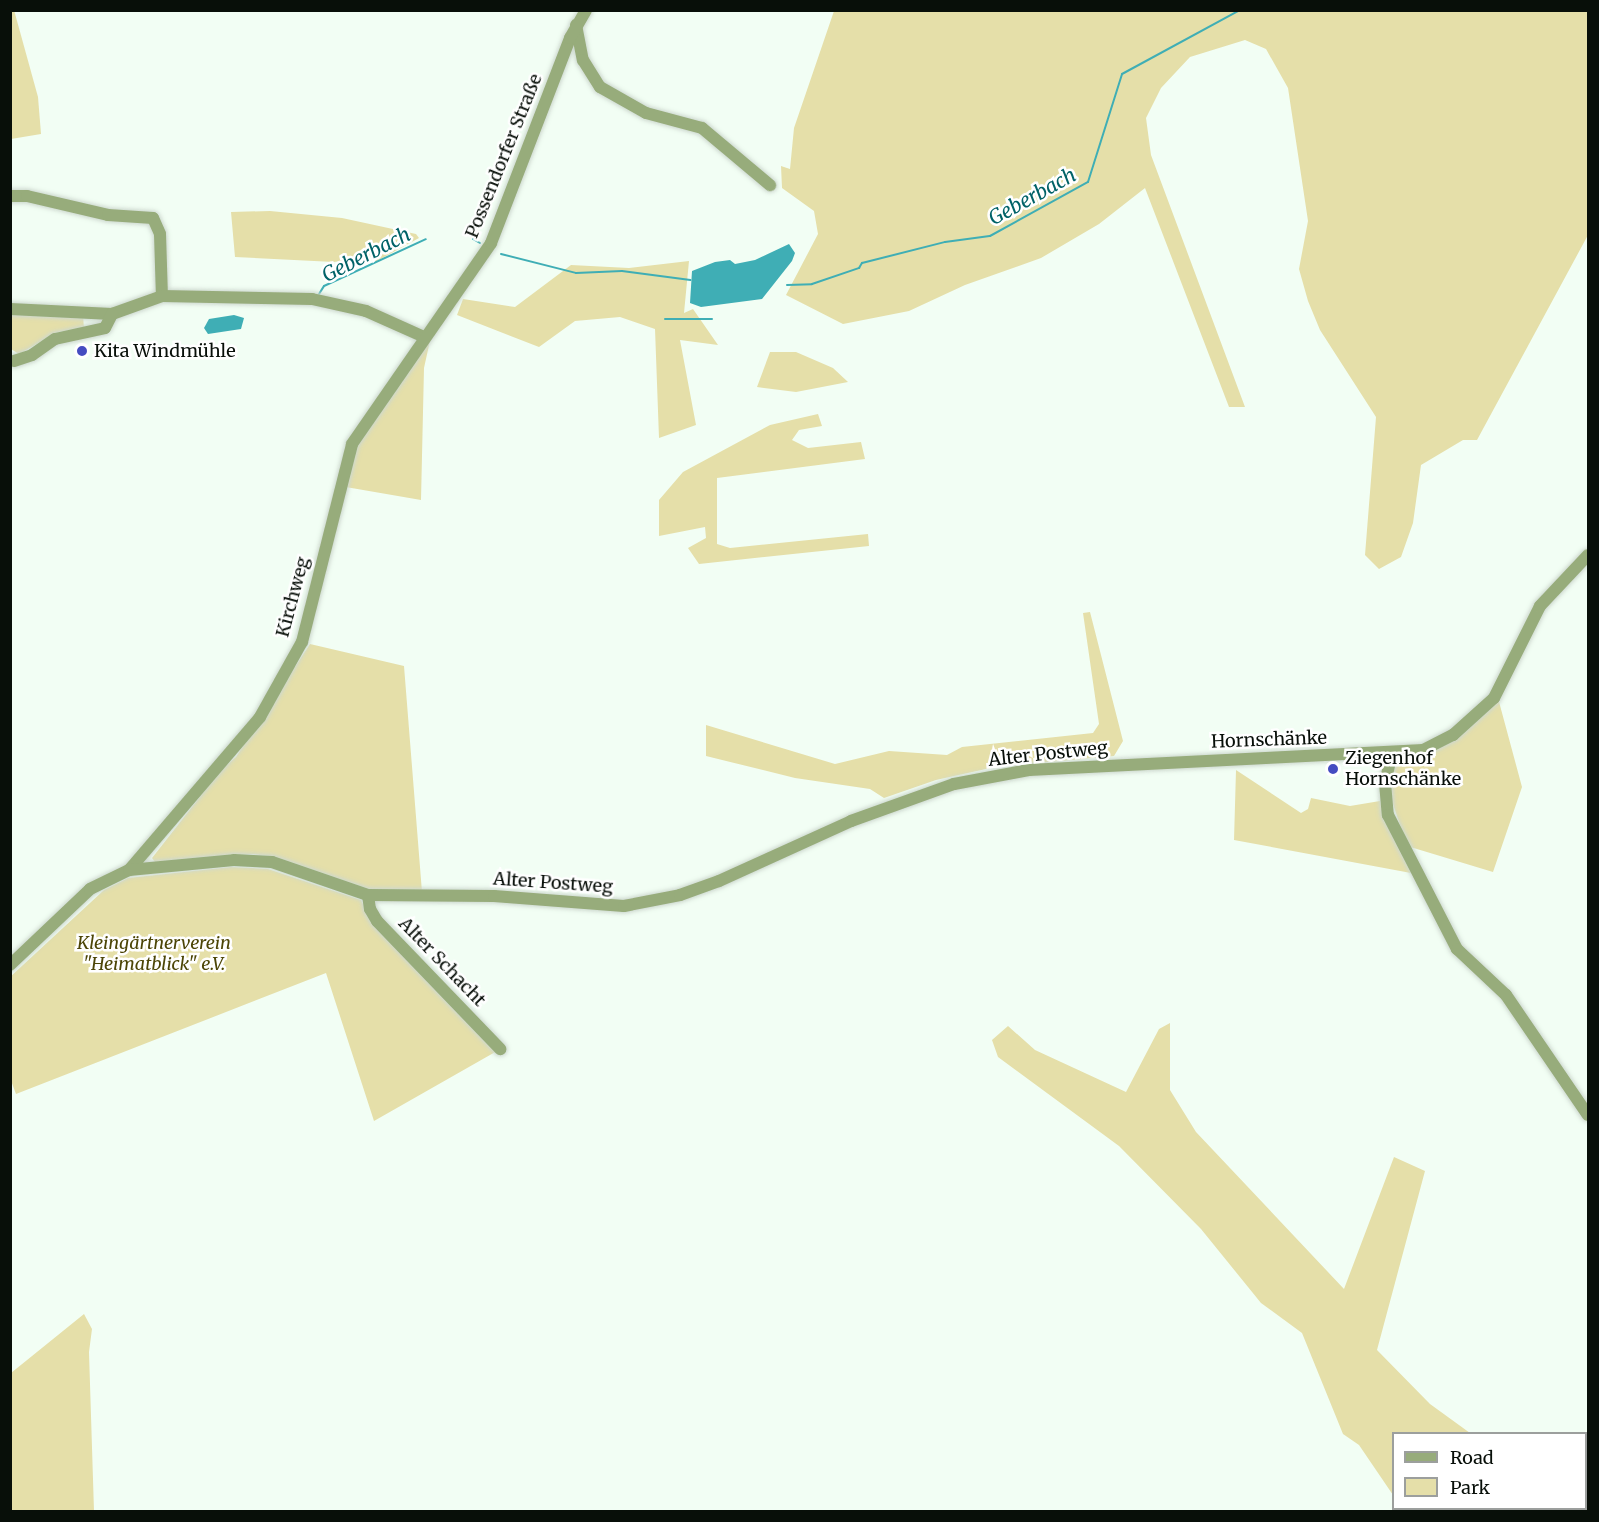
<!DOCTYPE html>
<html>
<head>
<meta charset="utf-8">
<style>
  body { margin:0 }
  #map { position:relative; width:1599px; height:1522px; overflow:hidden; background:#f2fef4; font-family:Merriweather,serif }
  div>[style] { position:absolute }
  .green>* { inset:0; background:#e5dfa9 }
  .water>* { inset:0; background:#3faeb5 }
  .stream>* { height:2px; margin:-1px; padding:0 1px; transform-origin:1px; border-radius:1px; background:#3faeb5 }
  .roads { filter:drop-shadow(0 0 2px #cdd8ce) drop-shadow(0 0 2px #cdd8ce) }
  .minor>* { height:12px; margin:-6px; padding:0 6px; transform-origin:6px; border-radius:6px; background:#97ac7b }
  .dots>* { width:16px; height:16px; translate:-50% -50%; box-sizing:border-box; border:3px solid #fff; border-radius:50% }
  span { translate:-50% -50%; white-space:nowrap; text-align:center; line-height:1.15; -webkit-text-stroke:5px #fff; paint-order:stroke }
  .street-label { font-size:18px; color:#080f09 }
  .poi-label { font-size:18px; color:#080f09 }
  .left { translate:0 -50%; text-align:left }
  .park-label { font-size:18px; color:#4c4506; font-style:italic }
  .water-label { font-size:20px; color:#006267; font-style:italic }
  .frame { position:absolute; inset:0; border:12px solid #080f09; pointer-events:none }
  .legend { position:absolute; left:1392px; top:1432px; width:195px; height:78px; box-sizing:border-box; background:#fff; border:2px solid #9c9f9d; margin:0; padding:8px 10px; list-style:none; font-size:18px; color:#080f09 }
  .legend li { display:flex; align-items:center; gap:12px; height:30px }
  .legend b { width:30px; border:2px solid #9c9f9d }
</style>
</head>
<body>
<div id="map">
  <div class="green">
    <i style="clip-path:polygon(14px 10px,38px 97px,41px 134px,11px 139px,10px 11px)"></i>
    <i style="clip-path:polygon(834px 11px,1588px 11px,1588px 235px,1477px 440px,1463px 440px,1421px 465px,1413px 523px,1401px 557px,1379px 569px,1365px 555px,1376px 417px,1320px 330px,1308px 301px,1299px 269px,1308px 221px,1288px 88px,1266px 49px,1245px 40px,1190px 57px,1161px 88px,1146px 118px,1151px 155px,1245px 407px,1229px 407px,1145px 188px,1099px 224px,1041px 258px,965px 285px,909px 311px,843px 324px,786px 295px,818px 234px,814px 211px,782px 188px,781px 166px,790px 169px,794px 128px)"></i>
    <i style="clip-path:polygon(270px 211px,342px 218px,416px 234px,419px 238px,375px 262px,374px 256px,334px 262px,235px 257px,231px 212px)"></i>
    <i style="clip-path:polygon(689px 261px,684px 313px,693px 309px,718px 345px,680px 340px,696px 425px,659px 438px,655px 329px,620px 317px,575px 321px,539px 347px,457px 315px,463px 299px,515px 307px,571px 265px,629px 268px)"></i>
    <i style="clip-path:polygon(10px 314px,83px 316px,84px 328px,58px 332px,19px 354px,11px 349px)"></i>
    <i style="clip-path:polygon(431px 336px,424px 368px,421px 500px,340px 486px,354px 444px)"></i>
    <i style="clip-path:polygon(770px 352px,796px 352px,833px 368px,848px 382px,796px 392px,757px 387px)"></i>
    <i style="clip-path:polygon(818px 414px,822px 426px,799px 430px,792px 440px,808px 448px,861px 442px,865px 459px,717px 478px,717px 544px,730px 548px,868px 534px,869px 546px,699px 564px,688px 548px,706px 538px,705px 527px,659px 536px,659px 500px,683px 472px,770px 425px)"></i>
    <i style="clip-path:polygon(1090px 612px,1123px 741px,1114px 756px,995px 767px,936px 780px,884px 798px,870px 789px,795px 778px,706px 756px,706px 725px,835px 764px,889px 751px,947px 755px,962px 747px,1093px 733px,1099px 724px,1083px 613px)"></i>
    <i style="clip-path:polygon(310px 644px,404px 666px,422px 892px,370px 891px,269px 856px,251px 854px,155px 862px,152px 858px,221px 770px,236px 757px)"></i>
    <i style="clip-path:polygon(1498px 698px,1522px 787px,1493px 872px,1407px 846px,1389px 792px,1394px 769px,1401px 760px,1430px 752px)"></i>
    <i style="clip-path:polygon(1236px 770px,1301px 813px,1308px 809px,1311px 798px,1350px 806px,1380px 801px,1384px 818px,1411px 873px,1234px 840px)"></i>
    <i style="clip-path:polygon(231px 867px,268px 869px,361px 900px,372px 923px,497px 1051px,374px 1121px,326px 973px,16px 1094px,10px 1078px,10px 977px,104px 890px,128px 878px)"></i>
    <i style="clip-path:polygon(1170px 1023px,1170px 1090px,1196px 1132px,1344px 1289px,1394px 1157px,1425px 1171px,1377px 1350px,1430px 1404px,1470px 1433px,1394px 1434px,1393px 1495px,1359px 1445px,1343px 1434px,1302px 1333px,1261px 1303px,1201px 1229px,1119px 1146px,998px 1057px,992px 1040px,1008px 1026px,1035px 1050px,1126px 1092px,1159px 1029px)"></i>
    <i style="clip-path:polygon(84px 1314px,92px 1329px,89px 1352px,94px 1511px,11px 1511px,11px 1373px)"></i>
    <i style="clip-path:polygon(1398px 1509px,1398px 1508px,1532px 1509px,1531px 1512px)"></i>
  </div>
  <div class="water">
    <i style="clip-path:polygon(789px 244px,795px 253px,792px 261px,762px 299px,701px 307px,690px 303px,692px 271px,715px 262px,730px 260px,735px 264px,755px 260px)"></i>
    <i style="clip-path:polygon(234px 315px,244px 318px,241px 329px,208px 334px,204px 328px,209px 319px)"></i>
  </div>
  <div class="stream">
    <i style="left:473px;top:239px;width:8px;rotate:30deg"></i>
    <i style="left:501px;top:254px;width:77px;rotate:14.2deg"></i>
    <i style="left:576px;top:273px;width:46px;rotate:-2.5deg"></i>
    <i style="left:622px;top:271px;width:69px;rotate:7.5deg"></i>
    <i style="left:787px;top:285px;width:25px;rotate:-2deg"></i>
    <i style="left:812px;top:284px;width:50px;rotate:-18.8deg"></i>
    <i style="left:859px;top:268px;width:6px;rotate:-59deg"></i>
    <i style="left:862px;top:263px;width:86px;rotate:-14.2deg"></i>
    <i style="left:945px;top:242px;width:45px;rotate:-7.6deg"></i>
    <i style="left:990px;top:236px;width:112px;rotate:-28.9deg"></i>
    <i style="left:1088px;top:182px;width:113px;rotate:-72.5deg"></i>
    <i style="left:1122px;top:74px;width:134px;rotate:-28.5deg"></i>
    <i style="left:319px;top:294px;width:9px;rotate:-58deg"></i>
    <i style="left:324px;top:286px;width:112px;rotate:-24.7deg"></i>
    <i style="left:665px;top:319px;width:47px"></i>
  </div>
  <div class="roads">
    <div class="minor">
      <i style="left:576px;top:25px;width:36px;rotate:79deg"></i>
      <i style="left:583px;top:60px;width:32px;rotate:58deg"></i>
      <i style="left:600px;top:87px;width:53px;rotate:29.5deg"></i>
      <i style="left:646px;top:113px;width:58px;rotate:15deg"></i>
      <i style="left:702px;top:128px;width:89px;rotate:40deg"></i>
      <i style="left:10px;top:196px;width:17px"></i>
      <i style="left:27px;top:196px;width:83px;rotate:13.2deg"></i>
      <i style="left:108px;top:215px;width:45px;rotate:3.8deg"></i>
      <i style="left:153px;top:218px;width:17px;rotate:66deg"></i>
      <i style="left:160px;top:234px;width:62px;rotate:88.2deg"></i>
      <i style="left:10px;top:309px;width:102px;rotate:2.8deg"></i>
      <i style="left:112px;top:314px;width:53px;rotate:-19.8deg"></i>
      <i style="left:162px;top:296px;width:150px;rotate:1.1deg"></i>
      <i style="left:312px;top:299px;width:55px;rotate:12.5deg"></i>
      <i style="left:366px;top:311px;width:64px;rotate:24.1deg"></i>
      <i style="left:14px;top:361px;width:19px;rotate:-18deg"></i>
      <i style="left:32px;top:355px;width:28px;rotate:-35deg"></i>
      <i style="left:55px;top:339px;width:51px;rotate:-12.4deg"></i>
      <i style="left:105px;top:328px;width:16px;rotate:-63deg"></i>
      <i style="left:1392px;top:753px;width:31px;rotate:103deg"></i>
      <i style="left:1385px;top:783px;width:32px;rotate:85deg"></i>
      <i style="left:1388px;top:815px;width:151px;rotate:62.8deg"></i>
      <i style="left:1457px;top:949px;width:67px;rotate:43.2deg"></i>
      <i style="left:1506px;top:995px;width:145px;rotate:55.7deg"></i>
      <i style="left:129px;top:870px;width:201px;rotate:-49.4deg"></i>
      <i style="left:260px;top:717px;width:86px;rotate:-60.8deg"></i>
      <i style="left:302px;top:642px;width:204px;rotate:-75.8deg"></i>
      <i style="left:352px;top:444px;width:244px;rotate:-55.3deg"></i>
      <i style="left:491px;top:243px;width:220px;rotate:-68.9deg"></i>
      <i style="left:570px;top:38px;width:32px;rotate:-60deg"></i>
      <i style="left:368px;top:895px;width:14px;rotate:82deg"></i>
      <i style="left:370px;top:909px;width:14px;rotate:60deg"></i>
      <i style="left:377px;top:921px;width:178px;rotate:46.1deg"></i>
      <i style="left:10px;top:965px;width:110px;rotate:-43.5deg"></i>
      <i style="left:90px;top:889px;width:43px;rotate:-26deg"></i>
      <i style="left:129px;top:870px;width:105px;rotate:-5.4deg"></i>
      <i style="left:234px;top:860px;width:38px;rotate:3deg"></i>
      <i style="left:272px;top:862px;width:102px;rotate:19deg"></i>
      <i style="left:368px;top:895px;width:126px;rotate:0.5deg"></i>
      <i style="left:494px;top:896px;width:130px;rotate:4.4deg"></i>
      <i style="left:624px;top:906px;width:57px;rotate:-11.1deg"></i>
      <i style="left:680px;top:895px;width:41px;rotate:-19.7deg"></i>
      <i style="left:719px;top:881px;width:145px;rotate:-24.4deg"></i>
      <i style="left:851px;top:821px;width:109px;rotate:-19.8deg"></i>
      <i style="left:954px;top:784px;width:76px;rotate:-10.6deg"></i>
      <i style="left:1029px;top:770px;width:395px;rotate:-2.9deg"></i>
      <i style="left:1423px;top:750px;width:34px;rotate:-27deg"></i>
      <i style="left:1453px;top:735px;width:55px;rotate:-42.1deg"></i>
      <i style="left:1494px;top:698px;width:103px;rotate:-63.4deg"></i>
      <i style="left:1540px;top:606px;width:70px;rotate:-46.7deg"></i>
    </div>
  </div>
  <div class="dots">
    <i style="left:82px;top:351px;background:#454cc1"></i>
    <i style="left:1333px;top:769px;background:#454cc1"></i>
  </div>
  <div class="street-label">
    <span style="left:504px;top:156px;rotate:-68deg">Possendorfer Straße</span>
    <span style="left:293px;top:597px;rotate:-75deg">Kirchweg</span>
    <span style="left:1269px;top:740px;rotate:-2deg">Hornschänke</span>
    <span style="left:1048px;top:754px;rotate:-6deg">Alter Postweg</span>
    <span style="left:553px;top:883px;rotate:4deg">Alter Postweg</span>
    <span style="left:442px;top:962px;rotate:46deg">Alter Schacht</span>
  </div>
  <div class="poi-label">
    <span class="left" style="left:94px;top:351px">Kita Windmühle</span>
    <span class="left" style="left:1345px;top:769px">Ziegenhof<br>Hornschänke</span>
  </div>
  <div class="park-label">
    <span style="left:154px;top:954px">Kleingärtnerverein<br>"Heimatblick" e.V.</span>
  </div>
  <div class="water-label">
    <span style="left:1032px;top:196px;rotate:-29deg">Geberbach</span>
    <span style="left:366px;top:254px;rotate:-27deg">Geberbach</span>
  </div>
  <div class="frame"></div>
  <ul class="legend">
  <li><b style="height:8px;background:#97ac7b"></b>Road</li>
  <li><b style="height:16px;background:#e5dfa9"></b>Park</li>
  </ul>
</div>
</body>
</html>
